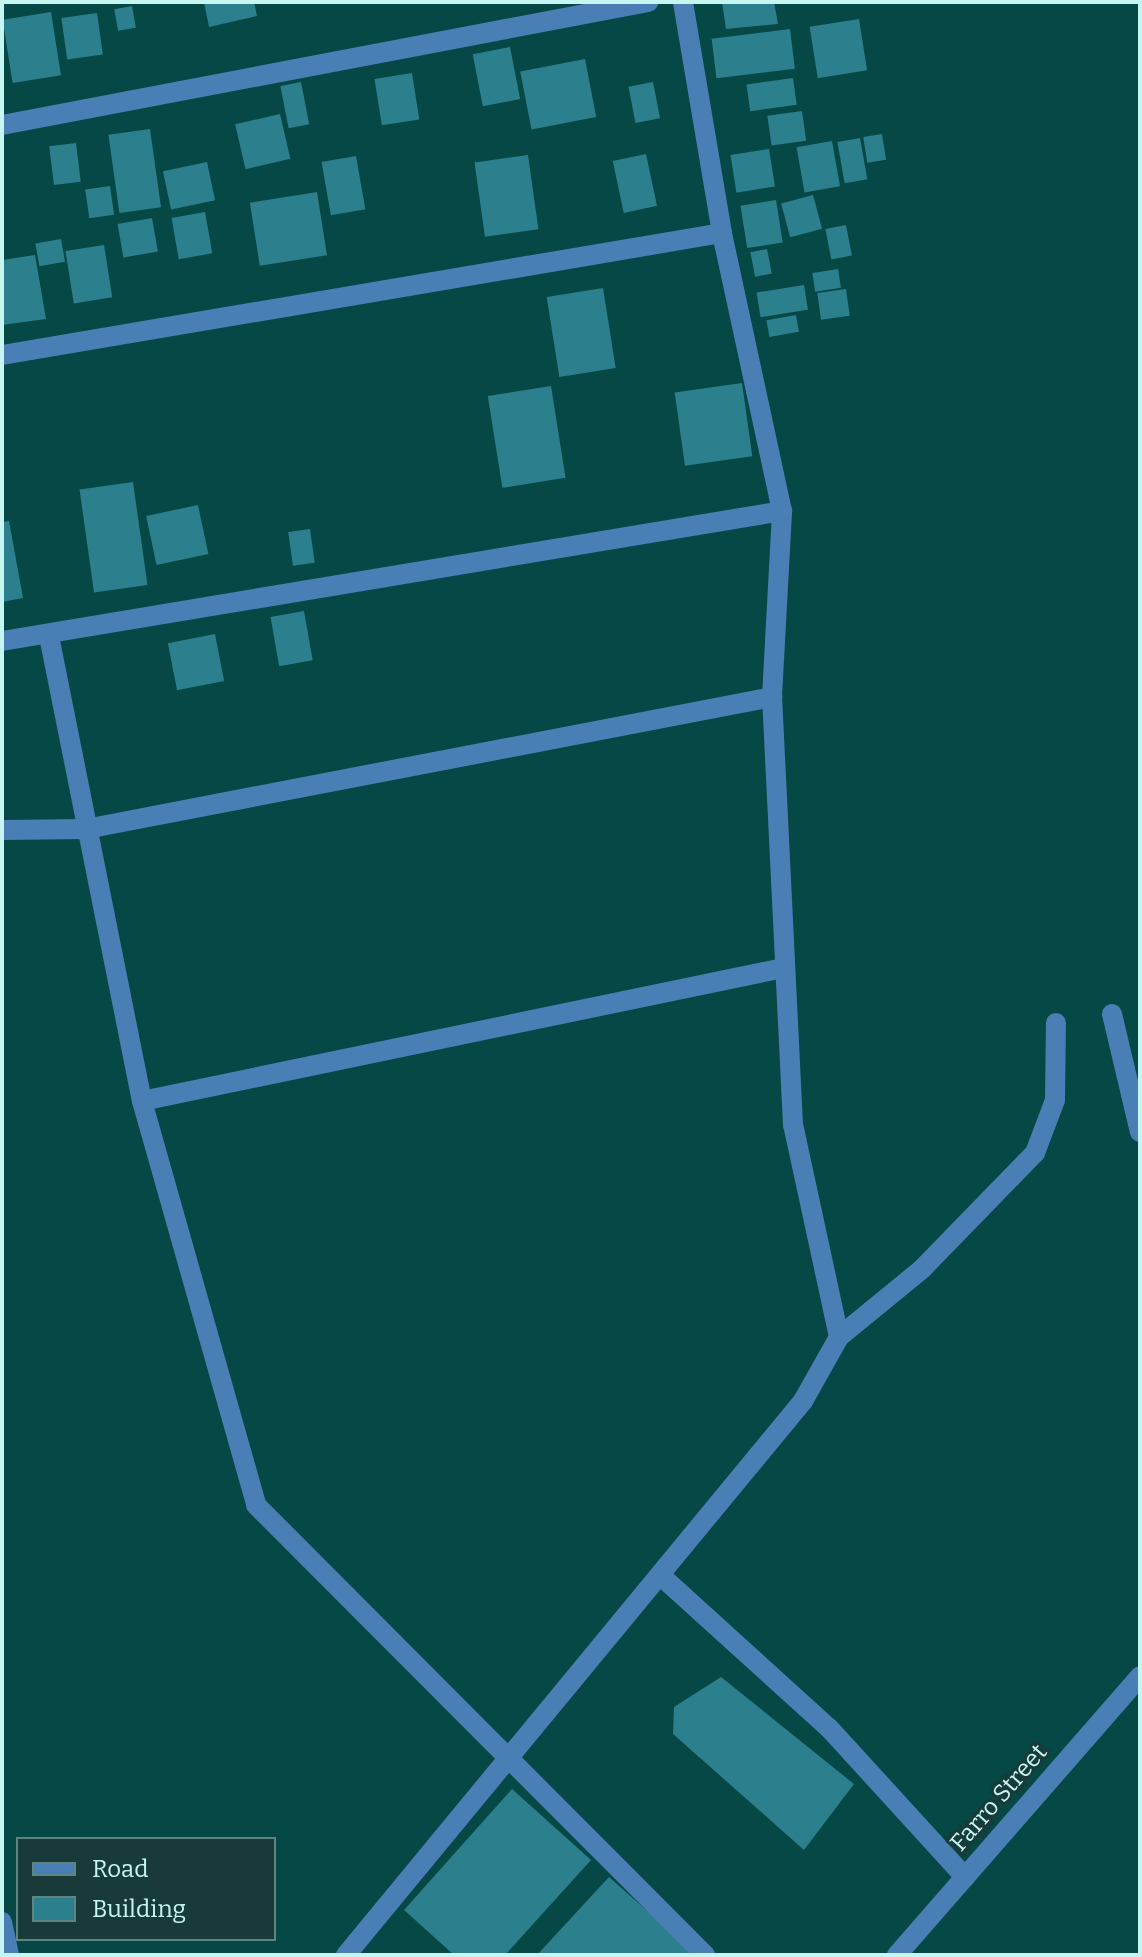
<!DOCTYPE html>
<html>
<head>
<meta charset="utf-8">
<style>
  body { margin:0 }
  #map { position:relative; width:1142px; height:1957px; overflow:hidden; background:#064845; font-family:Bitter,serif }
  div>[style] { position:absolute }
  .building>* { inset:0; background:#2c7f8c; transform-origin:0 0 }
  .minor>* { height:20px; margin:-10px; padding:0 10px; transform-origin:10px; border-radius:10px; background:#4a7fb5 }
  span { translate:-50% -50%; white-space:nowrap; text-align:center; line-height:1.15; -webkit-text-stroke:6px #183a38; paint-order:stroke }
  .street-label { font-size:24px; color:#c5f6f2 }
  .frame { position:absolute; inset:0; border:4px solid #c5f6f2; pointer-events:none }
  .legend { position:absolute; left:16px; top:1837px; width:260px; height:104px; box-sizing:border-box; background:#183a38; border:2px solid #5d8582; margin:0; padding:10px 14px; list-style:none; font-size:24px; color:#c5f6f2 }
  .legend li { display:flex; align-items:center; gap:16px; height:40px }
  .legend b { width:40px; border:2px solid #5d8582 }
</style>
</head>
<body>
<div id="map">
  <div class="building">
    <i style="clip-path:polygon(204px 2px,254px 2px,257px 16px,209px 27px)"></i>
    <i style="clip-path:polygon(722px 2px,774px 2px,778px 24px,726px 29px)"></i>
    <i style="left:132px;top:6px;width:22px;height:18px;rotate:80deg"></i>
    <i style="left:51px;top:12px;width:64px;height:49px;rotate:81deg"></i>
    <i style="left:97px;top:13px;width:42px;height:36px;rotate:82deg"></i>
    <i style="left:859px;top:19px;width:52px;height:50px;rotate:81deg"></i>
    <i style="left:790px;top:29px;width:40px;height:79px;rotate:83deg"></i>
    <i style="left:510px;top:47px;width:53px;height:38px;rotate:79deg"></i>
    <i style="left:585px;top:59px;width:59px;height:66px;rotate:79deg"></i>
    <i style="left:412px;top:73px;width:47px;height:38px;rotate:81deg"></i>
    <i style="left:793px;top:78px;width:27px;height:47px;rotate:82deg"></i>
    <i style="left:301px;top:82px;width:43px;height:21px;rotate:79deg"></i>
    <i style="left:653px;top:82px;width:37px;height:25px;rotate:79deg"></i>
    <i style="left:802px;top:111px;width:30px;height:35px;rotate:82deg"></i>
    <i style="left:280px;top:114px;width:46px;height:46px;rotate:77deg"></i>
    <i style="left:150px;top:129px;width:79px;height:42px;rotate:82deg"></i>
    <i style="left:882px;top:134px;width:26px;height:19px;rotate:81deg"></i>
    <i style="left:860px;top:138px;width:42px;height:23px;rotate:80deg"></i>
    <i style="left:832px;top:141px;width:46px;height:36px;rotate:80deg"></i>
    <i style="left:76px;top:143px;width:39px;height:27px;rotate:83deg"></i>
    <i style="left:769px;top:149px;width:38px;height:39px;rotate:81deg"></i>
    <i style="left:646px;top:154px;width:53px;height:34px;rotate:78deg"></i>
    <i style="left:528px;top:155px;width:75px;height:54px;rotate:82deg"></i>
    <i style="left:356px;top:156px;width:54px;height:35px;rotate:80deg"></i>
    <i style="left:207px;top:162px;width:39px;height:45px;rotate:78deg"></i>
    <i style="left:110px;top:186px;width:29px;height:25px;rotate:82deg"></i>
    <i style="left:317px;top:192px;width:64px;height:68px;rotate:81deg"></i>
    <i style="left:813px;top:195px;width:35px;height:33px;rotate:75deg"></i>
    <i style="left:776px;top:200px;width:43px;height:36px;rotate:81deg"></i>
    <i style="left:205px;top:212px;width:42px;height:34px;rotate:80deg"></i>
    <i style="left:152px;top:218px;width:34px;height:35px;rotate:80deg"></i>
    <i style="left:846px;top:225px;width:31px;height:21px;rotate:79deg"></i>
    <i style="left:61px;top:239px;width:23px;height:26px;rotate:80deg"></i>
    <i style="left:104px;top:245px;width:53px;height:39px;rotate:81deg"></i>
    <i style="left:767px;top:249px;width:25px;height:17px;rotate:79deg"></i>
    <i style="clip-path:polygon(35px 255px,46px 319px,2px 325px,2px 260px)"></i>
    <i style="left:838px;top:269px;width:19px;height:26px;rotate:81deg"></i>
    <i style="left:804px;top:285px;width:25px;height:48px;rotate:81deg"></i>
    <i style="left:603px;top:288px;width:81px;height:57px;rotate:81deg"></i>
    <i style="left:846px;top:289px;width:27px;height:29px;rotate:82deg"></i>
    <i style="left:796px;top:315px;width:17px;height:30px;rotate:80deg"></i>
    <i style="left:742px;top:383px;width:74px;height:68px;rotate:82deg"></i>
    <i style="left:551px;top:386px;width:93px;height:64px;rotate:81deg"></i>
    <i style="left:133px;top:482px;width:104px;height:54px;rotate:82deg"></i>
    <i style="left:198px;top:505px;width:50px;height:53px;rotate:78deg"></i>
    <i style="clip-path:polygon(9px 521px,23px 598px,2px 602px,2px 522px)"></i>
    <i style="left:310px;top:529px;width:34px;height:22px;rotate:82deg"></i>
    <i style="left:304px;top:611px;width:50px;height:34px;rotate:80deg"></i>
    <i style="left:215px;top:634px;width:48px;height:48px;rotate:79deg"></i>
    <i style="clip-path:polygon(721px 1677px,854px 1784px,804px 1850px,673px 1734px,674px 1707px)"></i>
    <i style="clip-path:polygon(512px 1789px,591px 1860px,505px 1955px,454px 1955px,404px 1910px)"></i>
    <i style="clip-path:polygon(609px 1877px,672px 1933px,695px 1955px,537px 1955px)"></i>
  </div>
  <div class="minor">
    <i style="left:2px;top:125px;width:658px;rotate:-10.78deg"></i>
    <i style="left:2px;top:355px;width:730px;rotate:-9.62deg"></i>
    <i style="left:49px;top:636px;width:474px;rotate:78.7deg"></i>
    <i style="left:142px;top:1101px;width:420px;rotate:74.2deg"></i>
    <i style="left:256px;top:1505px;width:636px;rotate:45.06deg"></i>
    <i style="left:2px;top:641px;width:791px;rotate:-9.46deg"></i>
    <i style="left:2px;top:830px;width:84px;rotate:-0.7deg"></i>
    <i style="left:86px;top:829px;width:699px;rotate:-10.89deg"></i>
    <i style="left:1112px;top:1014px;width:121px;rotate:76.7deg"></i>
    <i style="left:142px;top:1101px;width:655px;rotate:-11.72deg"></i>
    <i style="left:839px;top:1337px;width:107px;rotate:-39.3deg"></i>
    <i style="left:922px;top:1269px;width:162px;rotate:-45.8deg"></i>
    <i style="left:1035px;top:1153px;width:57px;rotate:-69.3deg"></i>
    <i style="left:1055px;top:1100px;width:77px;rotate:-89.3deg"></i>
    <i style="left:660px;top:1575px;width:228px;rotate:42.2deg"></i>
    <i style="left:829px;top:1728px;width:202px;rotate:47.6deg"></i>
    <i style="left:2px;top:1922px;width:34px;rotate:78deg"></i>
    <i style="left:346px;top:1955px;width:718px;rotate:-50.48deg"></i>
    <i style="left:803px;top:1401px;width:73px;rotate:-60.6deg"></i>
    <i style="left:839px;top:1337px;width:217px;rotate:-102.2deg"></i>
    <i style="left:793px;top:1125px;width:429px;rotate:-92.8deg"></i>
    <i style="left:772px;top:697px;width:186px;rotate:-86.9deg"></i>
    <i style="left:782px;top:511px;width:284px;rotate:-102.2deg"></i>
    <i style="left:722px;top:233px;width:234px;rotate:-99.6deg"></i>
    <i style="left:897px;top:1955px;width:370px;rotate:-48.9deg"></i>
  </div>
  <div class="street-label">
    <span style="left:999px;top:1798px;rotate:-49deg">Farro Street</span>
  </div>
  <div class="frame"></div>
  <ul class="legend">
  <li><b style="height:10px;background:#4a7fb5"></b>Road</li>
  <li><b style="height:22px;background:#2c7f8c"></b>Building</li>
  </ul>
</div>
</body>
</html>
